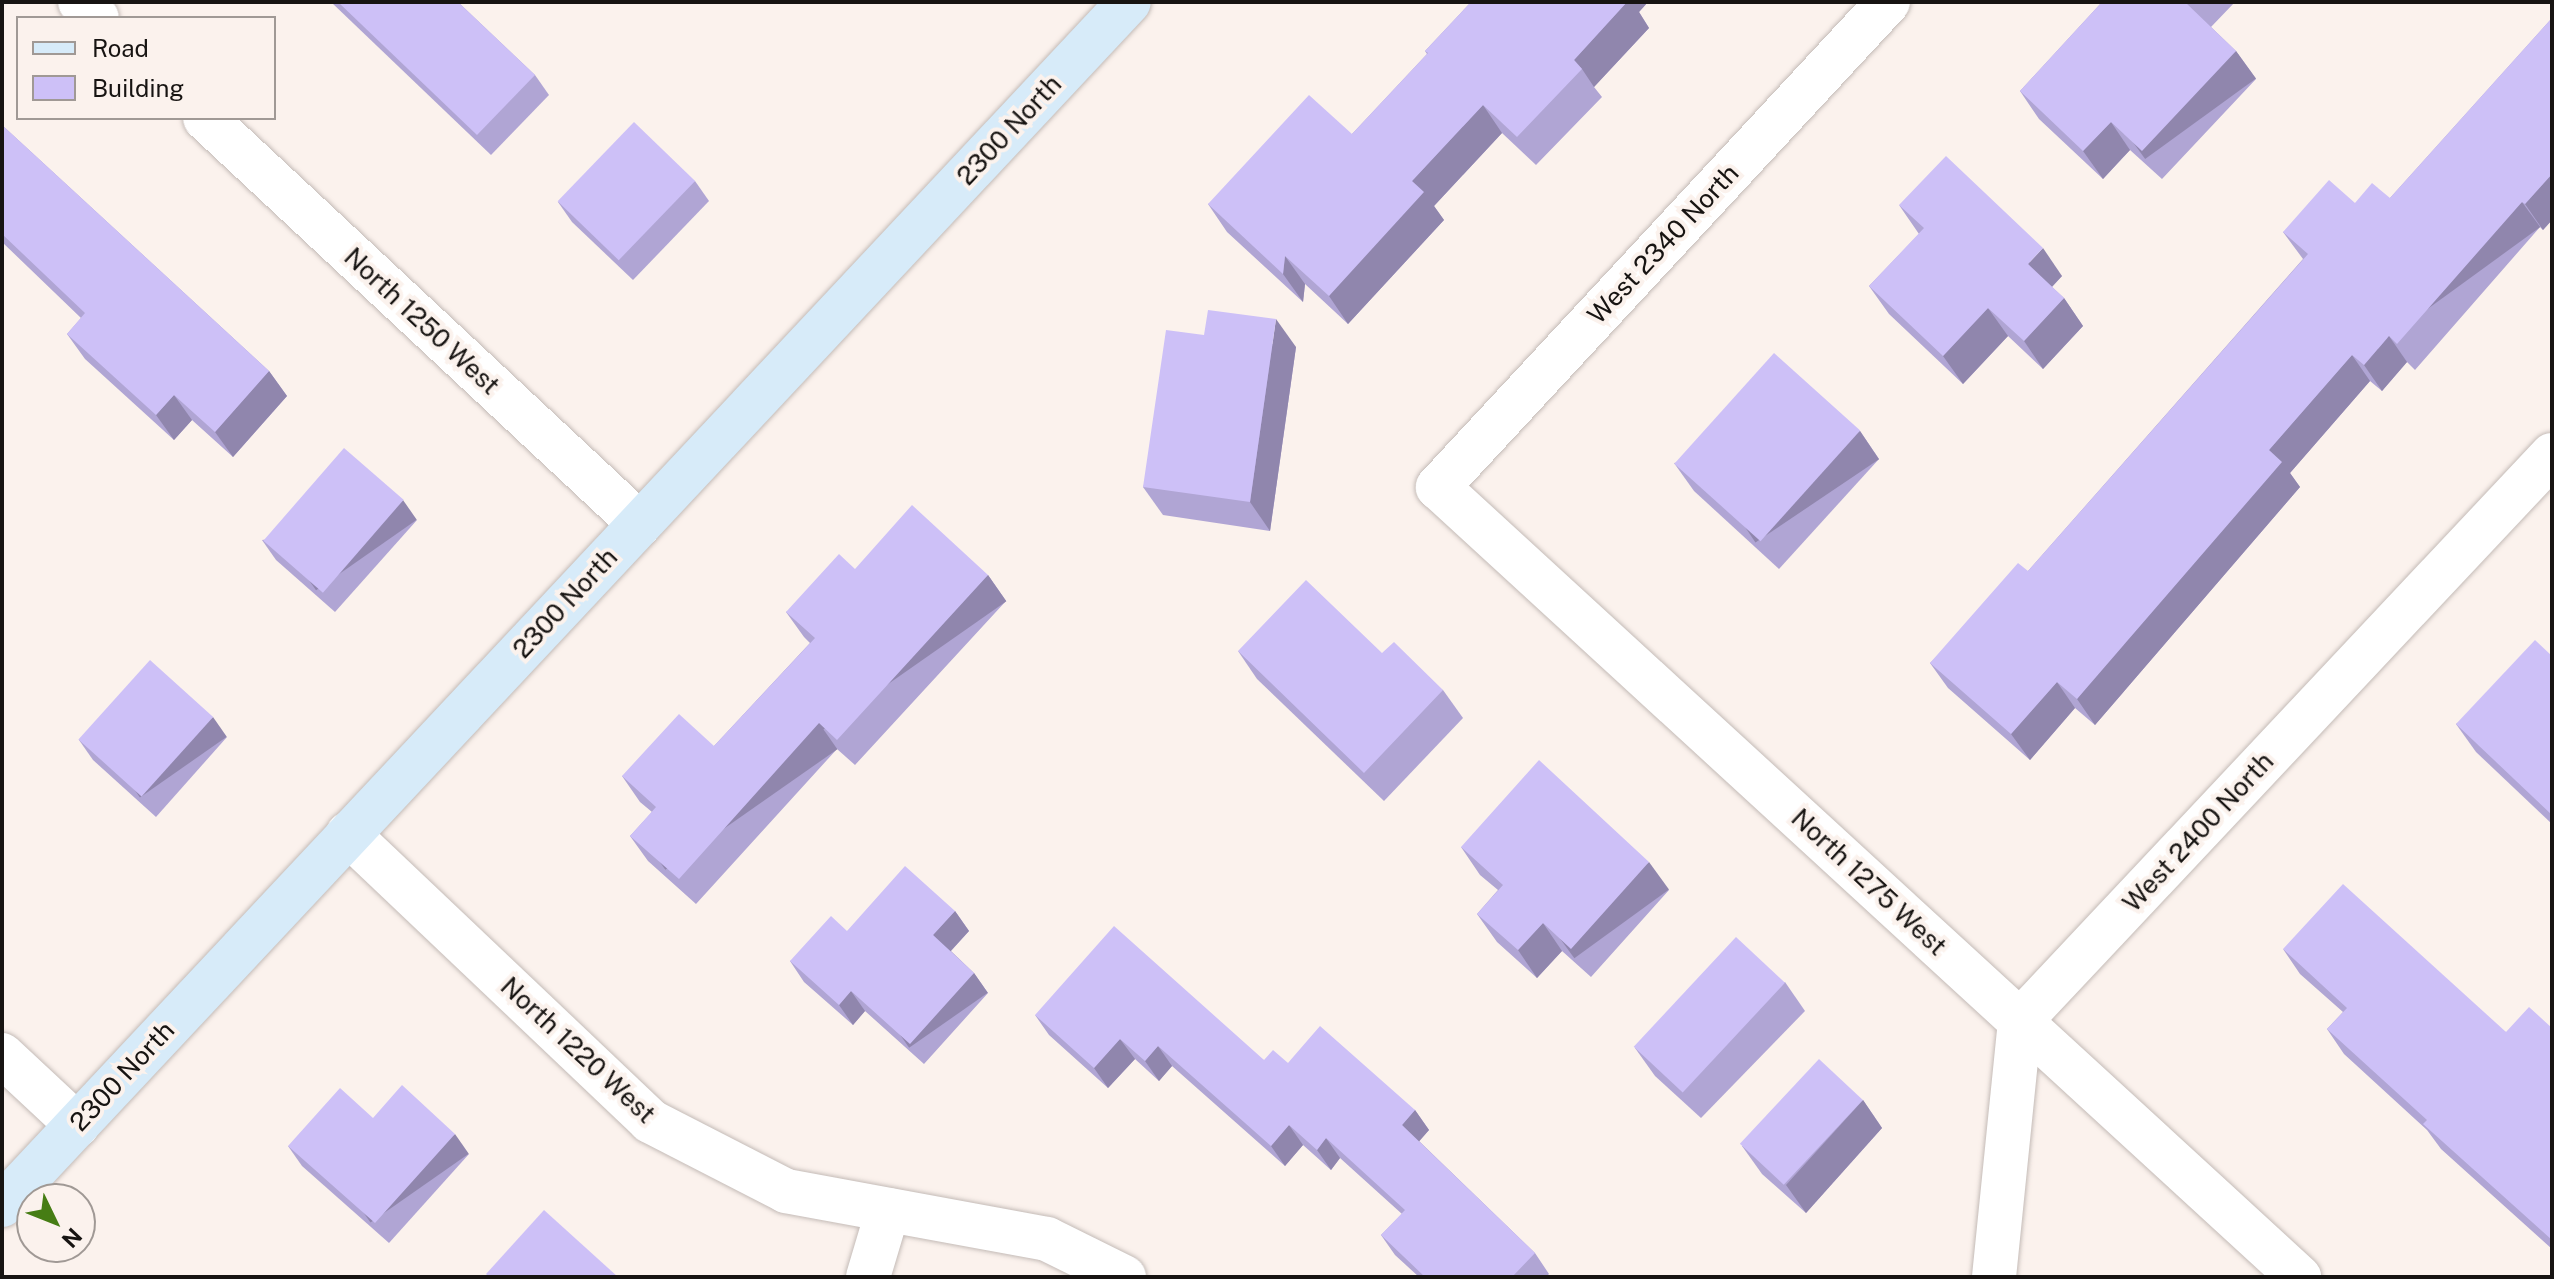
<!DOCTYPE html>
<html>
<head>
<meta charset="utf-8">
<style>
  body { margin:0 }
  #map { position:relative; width:2554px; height:1279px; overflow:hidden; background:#fbf2ed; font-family:"Public Sans",sans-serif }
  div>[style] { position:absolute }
  .roads { filter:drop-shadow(0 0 2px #c4bbb7) drop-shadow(0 0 2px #c4bbb7) }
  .street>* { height:44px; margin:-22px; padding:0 22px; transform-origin:22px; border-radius:22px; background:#fff }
  .secondary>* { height:44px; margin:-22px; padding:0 22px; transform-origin:22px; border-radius:22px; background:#d7ebf9 }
  .wall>* { inset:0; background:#b0a5d4 }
  .shaded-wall>* { inset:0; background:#9086ad; transform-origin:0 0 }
  .building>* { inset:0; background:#cdc0f7; transform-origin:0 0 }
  span { translate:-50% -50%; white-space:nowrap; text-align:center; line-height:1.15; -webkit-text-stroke:8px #fbf2ed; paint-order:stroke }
  .street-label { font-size:26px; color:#171412 }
  .frame { position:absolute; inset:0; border:4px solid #171412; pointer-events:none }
  .legend { position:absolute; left:16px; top:16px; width:260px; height:104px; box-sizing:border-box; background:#fbf2ed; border:2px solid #a09995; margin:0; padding:10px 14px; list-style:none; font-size:24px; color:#171412 }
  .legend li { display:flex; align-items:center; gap:16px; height:40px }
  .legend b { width:40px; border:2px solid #a09995 }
  .north { position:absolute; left:16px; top:1183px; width:80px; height:80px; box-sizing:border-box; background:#fbf2ed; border:2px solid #a09995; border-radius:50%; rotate:133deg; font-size:22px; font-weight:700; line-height:32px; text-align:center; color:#171412 }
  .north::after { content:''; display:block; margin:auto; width:28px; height:36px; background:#467d14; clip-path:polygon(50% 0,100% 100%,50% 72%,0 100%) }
</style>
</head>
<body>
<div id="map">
  <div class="roads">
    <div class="street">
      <i style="left:80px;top:2px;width:23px;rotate:43deg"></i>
      <i style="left:1888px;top:2px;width:662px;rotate:132.86deg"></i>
      <i style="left:1438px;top:487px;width:1169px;rotate:42.54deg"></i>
      <i style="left:205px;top:118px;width:595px;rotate:43.03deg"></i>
      <i style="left:348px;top:834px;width:417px;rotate:43.5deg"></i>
      <i style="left:650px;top:1121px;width:153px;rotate:27.2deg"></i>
      <i style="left:786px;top:1191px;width:265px;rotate:10.4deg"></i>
      <i style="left:1047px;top:1239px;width:86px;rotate:26.3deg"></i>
      <i style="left:2px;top:1055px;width:103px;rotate:43deg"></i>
      <i style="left:868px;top:1277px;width:70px;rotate:-73.4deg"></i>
      <i style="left:1994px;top:1277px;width:257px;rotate:-84.2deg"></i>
      <i style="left:2020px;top:1021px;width:777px;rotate:-46.77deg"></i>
    </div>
    <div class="secondary">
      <i style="left:2px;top:1205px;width:1648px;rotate:-46.87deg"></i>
    </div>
  </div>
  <div class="wall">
    <i style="clip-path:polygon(331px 2px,458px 2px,535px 75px,549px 95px,491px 155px)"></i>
    <i style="clip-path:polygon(1471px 2px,1648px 2px,1639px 12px,1649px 28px,1594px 87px,1602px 97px,1536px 165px,1502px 133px,1434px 206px,1444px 220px,1348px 324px,1305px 284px,1303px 302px,1227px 232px,1208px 204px,1352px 134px,1427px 54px,1425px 51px)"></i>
    <i style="clip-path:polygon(2102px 2px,2235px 2px,2211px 27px,2236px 51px,2256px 79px,2162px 179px,2130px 150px,2103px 179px,2039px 119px,2020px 91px)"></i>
    <i style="clip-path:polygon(2552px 18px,2552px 220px,2543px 230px,2540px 227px,2415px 370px,2407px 362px,2382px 391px,2370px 381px,2290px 473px,2300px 487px,2095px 725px,2075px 708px,2030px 760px,1948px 688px,1930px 663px,2028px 571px,2303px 259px,2283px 232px,2355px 203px,2390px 198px)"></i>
    <i style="clip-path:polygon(2px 125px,269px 371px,287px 396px,233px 457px,192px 420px,174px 440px,85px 359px,67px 334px,81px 318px,2px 242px)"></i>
    <i style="clip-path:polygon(695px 181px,709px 201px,633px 280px,572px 222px,558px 202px)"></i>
    <i style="clip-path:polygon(1899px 205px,2062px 276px,2052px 287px,2064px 298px,2083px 326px,2043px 369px,2008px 336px,1963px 384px,1889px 314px,1869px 286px,1919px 234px)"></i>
    <i style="clip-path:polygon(1204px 335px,1296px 347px,1270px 531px,1163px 515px,1143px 487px)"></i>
    <i style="clip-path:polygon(1860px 431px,1879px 459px,1779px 569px,1694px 491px,1674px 463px)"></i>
    <i style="clip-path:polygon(417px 520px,335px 612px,276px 560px,262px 540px)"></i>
    <i style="clip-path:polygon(855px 569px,988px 575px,1006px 601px,855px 765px,837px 749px,696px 904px,648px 861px,630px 836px,652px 812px,640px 802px,622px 776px,714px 746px,810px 643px,804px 637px,786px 612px)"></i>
    <i style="clip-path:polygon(1238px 651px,1443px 690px,1463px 718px,1384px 801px,1257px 679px)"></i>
    <i style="clip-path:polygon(2552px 656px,2552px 824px,2476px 752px,2456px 724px)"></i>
    <i style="clip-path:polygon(227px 737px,156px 817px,93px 760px,79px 740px)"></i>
    <i style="clip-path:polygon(1461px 847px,1669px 890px,1591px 977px,1562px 951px,1537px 978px,1497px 942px,1477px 914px,1498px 890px,1480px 875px)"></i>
    <i style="clip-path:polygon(955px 911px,969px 931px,951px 951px,974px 973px,988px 993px,924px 1064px,865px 1011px,853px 1025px,804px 982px,790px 961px,847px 931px)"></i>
    <i style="clip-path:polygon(2283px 949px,2506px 1032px,2552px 1028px,2552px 1249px,2441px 1149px,2427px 1130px,2344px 1054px,2327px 1029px,2343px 1012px,2300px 974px)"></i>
    <i style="clip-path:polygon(1785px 982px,1805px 1011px,1701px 1118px,1655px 1076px,1635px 1048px)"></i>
    <i style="clip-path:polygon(1035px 1015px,1264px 1060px,1288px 1063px,1415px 1110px,1429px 1130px,1419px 1141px,1535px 1253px,1549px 1274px,1546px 1277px,1419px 1277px,1395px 1255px,1381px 1235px,1402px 1214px,1340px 1158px,1331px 1170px,1303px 1145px,1285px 1166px,1172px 1066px,1159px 1081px,1135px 1059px,1108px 1088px,1049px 1035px)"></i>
    <i style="clip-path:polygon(1863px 1100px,1882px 1128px,1806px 1213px,1762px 1174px,1742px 1146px)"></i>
    <i style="clip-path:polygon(288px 1146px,469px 1154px,389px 1243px,302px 1166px)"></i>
  </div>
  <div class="shaded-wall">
    <i style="clip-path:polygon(1627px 2px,1648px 2px,1639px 12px,1649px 28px,1594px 87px,1582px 69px,1574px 60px)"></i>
    <i style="left:2236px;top:51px;width:34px;height:137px;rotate:54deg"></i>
    <i style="clip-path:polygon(1483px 105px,1502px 133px,1434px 206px,1444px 220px,1348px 324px,1329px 296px,1412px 181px)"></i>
    <i style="clip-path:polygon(2111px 122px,2130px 150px,2103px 179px,2083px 151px)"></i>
    <i style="clip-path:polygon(2552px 174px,2552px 220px,2543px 230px,2525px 204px)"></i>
    <i style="left:2522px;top:202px;width:31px;height:189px;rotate:54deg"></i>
    <i style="clip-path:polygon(2043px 248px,2062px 276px,2047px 292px,2028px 264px)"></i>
    <i style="clip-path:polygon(1285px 256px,1305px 284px,1303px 302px,1283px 274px)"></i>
    <i style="clip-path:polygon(2064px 298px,2083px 326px,2043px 369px,2024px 341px)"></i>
    <i style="clip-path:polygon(1988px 308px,2008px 336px,1963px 384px,1943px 356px)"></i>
    <i style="clip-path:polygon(1276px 319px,1296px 347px,1270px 531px,1250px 502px)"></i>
    <i style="clip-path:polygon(2389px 336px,2407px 362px,2382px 391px,2364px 365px)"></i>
    <i style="clip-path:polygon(2352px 355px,2370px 381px,2290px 473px,2300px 487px,2095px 725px,2077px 699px,2269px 450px)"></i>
    <i style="clip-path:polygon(269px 371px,287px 396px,233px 457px,215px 432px)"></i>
    <i style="clip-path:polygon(174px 395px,192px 420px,174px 440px,156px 415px)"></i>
    <i style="left:1860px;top:431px;width:34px;height:149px;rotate:56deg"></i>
    <i style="left:403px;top:500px;width:24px;height:123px;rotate:55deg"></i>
    <i style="left:988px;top:575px;width:32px;height:224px;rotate:55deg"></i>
    <i style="clip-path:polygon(2057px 682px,2075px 708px,2030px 760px,2011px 734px)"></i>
    <i style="left:213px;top:717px;width:24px;height:106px;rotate:55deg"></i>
    <i style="left:819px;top:723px;width:32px;height:210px;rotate:55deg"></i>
    <i style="left:1649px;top:862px;width:34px;height:117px;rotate:54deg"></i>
    <i style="clip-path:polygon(955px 911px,969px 931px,947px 955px,933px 935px)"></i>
    <i style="clip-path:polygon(1543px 923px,1562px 951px,1537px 978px,1518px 950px)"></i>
    <i style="left:974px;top:973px;width:24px;height:96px;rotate:55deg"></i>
    <i style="clip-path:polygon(851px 991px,865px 1011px,853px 1025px,839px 1005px)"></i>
    <i style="clip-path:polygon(1120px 1039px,1135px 1059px,1108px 1088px,1094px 1068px)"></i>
    <i style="clip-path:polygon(1158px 1046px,1172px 1066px,1159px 1081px,1145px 1061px)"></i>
    <i style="clip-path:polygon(1863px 1100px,1882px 1128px,1806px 1213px,1786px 1185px)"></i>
    <i style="clip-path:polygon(1415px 1110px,1429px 1130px,1416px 1145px,1402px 1125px)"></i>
    <i style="clip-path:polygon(1289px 1125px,1303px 1145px,1285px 1166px,1271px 1146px)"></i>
    <i style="left:455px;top:1134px;width:24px;height:120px;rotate:55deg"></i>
    <i style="clip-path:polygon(1326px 1138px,1340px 1158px,1331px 1170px,1317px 1150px)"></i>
  </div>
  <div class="building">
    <i style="clip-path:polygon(338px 2px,458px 2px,535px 75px,477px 135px)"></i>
    <i style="clip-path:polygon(1471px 2px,1627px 2px,1574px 60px,1582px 69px,1517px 137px,1483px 105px,1412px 181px,1424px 192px,1329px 296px,1285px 256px,1283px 274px,1208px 204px,1309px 95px,1352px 134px,1428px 53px,1425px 51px)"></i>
    <i style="clip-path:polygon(2102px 2px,2188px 2px,2186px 3px,2236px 51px,2142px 151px,2111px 122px,2083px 151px,2020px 91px)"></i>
    <i style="clip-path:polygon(2552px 18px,2552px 174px,2525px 204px,2522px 202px,2397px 344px,2389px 336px,2364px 365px,2352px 355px,2269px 450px,2282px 462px,2077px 699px,2057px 682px,2011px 734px,1930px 663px,2018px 563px,2028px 571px,2308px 254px,2283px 232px,2329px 180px,2355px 203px,2372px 183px,2390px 198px)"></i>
    <i style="left:634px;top:122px;width:85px;height:110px;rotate:44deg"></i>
    <i style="clip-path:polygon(2px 125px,269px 371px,215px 432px,174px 395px,156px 415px,67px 334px,85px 313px,2px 234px)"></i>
    <i style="clip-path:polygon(1946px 156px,2043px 248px,2028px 264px,2064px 298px,2024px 341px,1988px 308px,1943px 356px,1869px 286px,1924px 228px,1899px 205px)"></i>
    <i style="clip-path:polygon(1208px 310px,1276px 319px,1250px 502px,1143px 487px,1166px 330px,1204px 335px)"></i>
    <i style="left:1774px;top:353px;width:116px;height:149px;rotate:42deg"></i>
    <i style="left:344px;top:448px;width:79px;height:123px;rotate:41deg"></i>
    <i style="clip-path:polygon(912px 505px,988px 575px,837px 740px,819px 723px,679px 879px,630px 836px,656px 807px,622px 776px,679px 714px,714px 746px,815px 638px,786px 612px,839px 554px,855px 569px)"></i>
    <i style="clip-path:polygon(1306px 580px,1382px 653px,1394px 642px,1443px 690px,1364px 773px,1238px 651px)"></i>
    <i style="clip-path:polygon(2535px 640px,2552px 656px,2552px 815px,2456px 724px)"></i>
    <i style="left:150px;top:660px;width:85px;height:107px;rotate:42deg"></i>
    <i style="clip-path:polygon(1539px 760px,1649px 862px,1571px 949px,1543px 923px,1518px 950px,1477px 914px,1503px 885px,1461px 847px)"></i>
    <i style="clip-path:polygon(905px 866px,955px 911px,933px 935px,974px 973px,910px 1044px,851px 991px,839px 1005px,790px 961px,831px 916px,847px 931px)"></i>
    <i style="clip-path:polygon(2343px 884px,2506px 1032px,2529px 1007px,2552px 1028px,2552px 1240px,2423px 1124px,2427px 1120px,2327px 1029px,2347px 1008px,2283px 949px)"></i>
    <i style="clip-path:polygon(1114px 926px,1264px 1060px,1273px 1050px,1288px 1063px,1320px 1026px,1415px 1110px,1402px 1125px,1535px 1253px,1512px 1277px,1425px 1277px,1381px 1235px,1405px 1210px,1326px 1138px,1317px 1150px,1289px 1125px,1271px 1146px,1158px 1046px,1145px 1061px,1120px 1039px,1094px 1068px,1035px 1015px)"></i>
    <i style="left:1736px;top:937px;width:67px;height:150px;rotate:43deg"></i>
    <i style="left:1819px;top:1059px;width:60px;height:116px;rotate:43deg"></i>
    <i style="clip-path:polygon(402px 1085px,455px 1134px,375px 1223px,288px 1146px,340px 1088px,373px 1118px)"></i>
    <i style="clip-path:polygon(544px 1210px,618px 1277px,489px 1277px,486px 1274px)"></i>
  </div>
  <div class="street-label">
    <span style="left:1009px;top:130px;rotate:-47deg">2300 North</span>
    <span style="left:1663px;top:244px;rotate:-47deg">West 2340 North</span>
    <span style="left:422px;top:321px;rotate:43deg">North 1250 West</span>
    <span style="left:565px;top:603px;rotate:-47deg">2300 North</span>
    <span style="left:2198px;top:832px;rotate:-47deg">West 2400 North</span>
    <span style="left:1869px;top:882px;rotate:43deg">North 1275 West</span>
    <span style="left:578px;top:1050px;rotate:43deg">North 1220 West</span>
    <span style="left:122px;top:1076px;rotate:-47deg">2300 North</span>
  </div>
  <div class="frame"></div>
  <ul class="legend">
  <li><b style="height:10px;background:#d7ebf9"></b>Road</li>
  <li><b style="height:22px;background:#cdc0f7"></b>Building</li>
  </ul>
  <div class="north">N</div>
</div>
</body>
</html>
